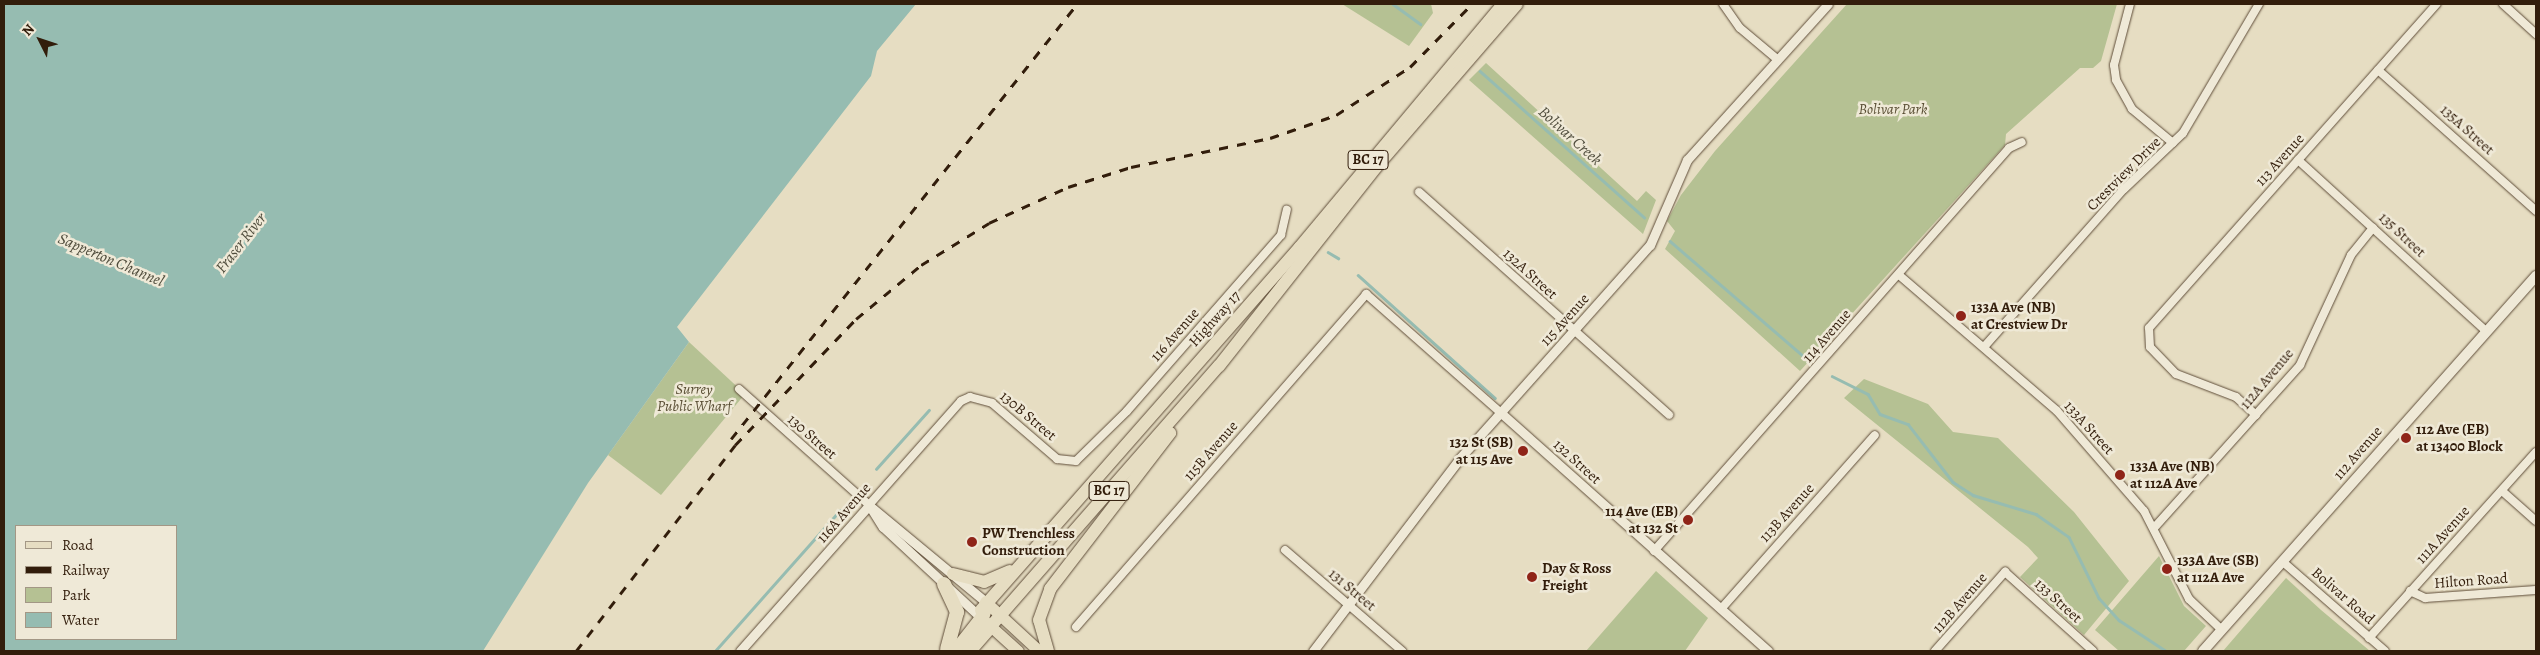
<!DOCTYPE html>
<html>
<head>
<meta charset="utf-8">
<style>
  body { margin:0 }
  #map { position:relative; width:2540px; height:655px; overflow:hidden; background:#e6ddc2; font-family:Alegreya,serif }
  div>[style] { position:absolute }
  .green>* { inset:0; background:#b5c193 }
  .water>* { inset:0; background:#96bcb1 }
  .stream>* { height:2.5px; margin:-1.25px; padding:0 1.25px; transform-origin:1.25px; border-radius:1.25px; background:#96bcb1 }
  .roads { filter:drop-shadow(0 0 1px #5f4d39) drop-shadow(0 0 1px #5f4d39) }
  .minor>* { height:8px; margin:-4px; padding:0 4px; transform-origin:4px; border-radius:4px; background:#efe9d7 }
  .tertiary>* { height:9px; margin:-4.5px; padding:0 4.5px; transform-origin:4.5px; border-radius:4.5px; background:#efe9d7 }
  .secondary>* { height:10px; margin:-5px; padding:0 5px; transform-origin:5px; border-radius:5px; background:#efe9d7 }
  .primary>* { height:11px; margin:-5.5px; padding:0 5.5px; transform-origin:5.5px; border-radius:5.5px; background:#e6ddc2 }
  .trunk>* { height:12px; margin:-6px; padding:0 6px; transform-origin:6px; border-radius:6px; background:#e6ddc2 }
  .motorway>* { height:14px; margin:-7px; padding:0 7px; transform-origin:7px; border-radius:7px; background:#e6ddc2 }
  .rail>* { height:2.5px; margin-top:-1.25px; transform-origin:0; background:repeating-linear-gradient(90deg,#321d0b 0 9px,transparent 0 18px) }
  .dots>* { width:14px; height:14px; translate:-50% -50%; box-sizing:border-box; border:2px solid #efe9d7; border-radius:50% }
  span { translate:-50% -50%; white-space:nowrap; text-align:center; line-height:1.15; -webkit-text-stroke:5px #efe9d7; paint-order:stroke }
  .shield-label span { padding:1px 4px; background:#efe9d7; border:1px solid; border-radius:4px; -webkit-text-stroke-width:0 }
  .shield-label { font-size:14px; color:#321d0b; font-weight:700 }
  .park-label { font-size:15px; color:#594e34; font-style:italic }
  .street-label { font-size:15px; color:#321d0b }
  .poi-label { font-size:15px; color:#321d0b; font-weight:700 }
  .left { translate:0 -50%; text-align:left }
  .right { translate:-100% -50%; text-align:right }
  .water-label { font-size:16px; color:#504d3d; font-style:italic }
  .frame { position:absolute; inset:0; border:5px solid #321d0b; pointer-events:none }
  .legend { position:absolute; left:15px; top:525px; width:162px; height:115px; box-sizing:border-box; background:#efe9d7; border:1px solid #a39785; margin:0; padding:6px 9px; list-style:none; font-size:15px; color:#321d0b }
  .legend li { display:flex; align-items:center; gap:10px; height:25px }
  .legend b { width:25px; border:1px solid #a39785 }
  .north { position:absolute; left:15px; top:15px; width:50px; height:50px; -webkit-text-stroke:4px #efe9d7; paint-order:stroke; rotate:311deg; font-size:14px; font-weight:700; line-height:20px; text-align:center; color:#321d0b }
  .north::after { content:''; display:block; margin:auto; width:18px; height:22px; background:#321d0b; clip-path:polygon(50% 0,100% 100%,50% 72%,0 100%) }
</style>
</head>
<body>
<div id="map">
  <div class="green">
    <i style="clip-path:polygon(1342px 4px,1431px 4px,1433px 13px,1409px 46px)"></i>
    <i style="clip-path:polygon(1847px 4px,2117px 4px,2101px 61px,2093px 68px,2080px 68px,2006px 134px,2005px 145px,1800px 371px,1665px 249px,1675px 231px,1667px 221px,1681px 195px,1715px 151px)"></i>
    <i style="clip-path:polygon(1486px 63px,1637px 201px,1646px 191px,1656px 200px,1643px 234px,1469px 80px)"></i>
    <i style="clip-path:polygon(689px 342px,745px 394px,661px 495px,608px 455px)"></i>
    <i style="clip-path:polygon(1864px 379px,1928px 404px,1953px 432px,1998px 438px,2074px 512px,2129px 581px,2084px 635px,2020px 577px,2038px 558px,2028px 547px,1844px 398px)"></i>
    <i style="clip-path:polygon(2159px 556px,2184px 606px,2206px 626px,2184px 651px,2119px 651px,2095px 630px)"></i>
    <i style="clip-path:polygon(1656px 571px,1708px 618px,1685px 651px,1586px 651px)"></i>
    <i style="clip-path:polygon(2286px 578px,2321px 610px,2370px 651px,2223px 651px)"></i>
  </div>
  <div class="water">
    <i style="clip-path:polygon(evenodd,4px 4px,916px 4px,877px 51px,871px 76px,677px 327px,689px 342px,588px 483px,483px 651px,4px 651px,4px 4px,16px 526px,176px 526px,176px 639px,16px 639px,16px 526px)"></i>
  </div>
  <div class="stream">
    <i style="left:1393px;top:4px;width:34px;rotate:36deg"></i>
    <i style="left:1480px;top:71px;width:220px;rotate:41.7deg"></i>
    <i style="left:1670px;top:241px;width:182px;rotate:40.8deg"></i>
    <i style="left:1328px;top:252px;width:12px;rotate:31deg"></i>
    <i style="left:1358px;top:275px;width:184px;rotate:41.9deg"></i>
    <i style="left:1832px;top:376px;width:40px;rotate:26.6deg"></i>
    <i style="left:1868px;top:394px;width:23px;rotate:59deg"></i>
    <i style="left:1880px;top:414px;width:30px;rotate:20deg"></i>
    <i style="left:1908px;top:424px;width:73px;rotate:52.2deg"></i>
    <i style="left:1953px;top:482px;width:24px;rotate:33deg"></i>
    <i style="left:1973px;top:495px;width:66px;rotate:16.8deg"></i>
    <i style="left:2036px;top:514px;width:40px;rotate:34.9deg"></i>
    <i style="left:2069px;top:537px;width:68px;rotate:63.8deg"></i>
    <i style="left:2099px;top:598px;width:30px;rotate:48deg"></i>
    <i style="left:2119px;top:620px;width:56px;rotate:33.4deg"></i>
    <i style="left:876px;top:469px;width:79px;rotate:-48.1deg"></i>
    <i style="left:715px;top:651px;width:188px;rotate:-48.4deg"></i>
  </div>
  <div class="roads">
    <div class="minor">
      <i style="left:1723px;top:4px;width:29px;rotate:55deg"></i>
      <i style="left:1740px;top:28px;width:48px;rotate:40deg"></i>
      <i style="left:2130px;top:4px;width:63px;rotate:104.7deg"></i>
      <i style="left:2114px;top:65px;width:15px;rotate:82deg"></i>
      <i style="left:2116px;top:80px;width:33px;rotate:61deg"></i>
      <i style="left:2132px;top:109px;width:53px;rotate:39.7deg"></i>
      <i style="left:2503px;top:4px;width:45px;rotate:42.3deg"></i>
      <i style="left:2378px;top:70px;width:212px;rotate:41.7deg"></i>
      <i style="left:2298px;top:160px;width:254px;rotate:42.3deg"></i>
      <i style="left:1419px;top:192px;width:335px;rotate:41.7deg"></i>
      <i style="left:1899px;top:275px;width:208px;rotate:40.7deg"></i>
      <i style="left:2057px;top:411px;width:133px;rotate:49deg"></i>
      <i style="left:2144px;top:511px;width:99px;rotate:62.9deg"></i>
      <i style="left:2189px;top:599px;width:45px;rotate:43.2deg"></i>
      <i style="left:1984px;top:347px;width:211px;rotate:-48.5deg"></i>
      <i style="left:2124px;top:189px;width:81px;rotate:-43.5deg"></i>
      <i style="left:2183px;top:133px;width:150px;rotate:-59.5deg"></i>
      <i style="left:739px;top:389px;width:174px;rotate:41.7deg"></i>
      <i style="left:869px;top:505px;width:139px;rotate:-48.5deg"></i>
      <i style="left:961px;top:401px;width:10px;rotate:-24deg"></i>
      <i style="left:970px;top:397px;width:23px;rotate:15deg"></i>
      <i style="left:992px;top:403px;width:86px;rotate:40.7deg"></i>
      <i style="left:1057px;top:459px;width:19px;rotate:6deg"></i>
      <i style="left:1076px;top:461px;width:71px;rotate:-44.4deg"></i>
      <i style="left:1127px;top:411px;width:234px;rotate:-48.8deg"></i>
      <i style="left:1281px;top:235px;width:26px;rotate:-77deg"></i>
      <i style="left:2256px;top:415px;width:27px;rotate:-138deg"></i>
      <i style="left:2236px;top:397px;width:64px;rotate:-159deg"></i>
      <i style="left:2176px;top:374px;width:37px;rotate:-134deg"></i>
      <i style="left:2150px;top:347px;width:19px;rotate:-93deg"></i>
      <i style="left:2149px;top:328px;width:433px;rotate:-48.4deg"></i>
      <i style="left:2502px;top:491px;width:45px;rotate:41.4deg"></i>
      <i style="left:2154px;top:528px;width:219px;rotate:-48.1deg"></i>
      <i style="left:2300px;top:365px;width:121px;rotate:-65.1deg"></i>
      <i style="left:2351px;top:255px;width:35px;rotate:-51deg"></i>
      <i style="left:1285px;top:550px;width:155px;rotate:40.8deg"></i>
      <i style="left:1654px;top:551px;width:537px;rotate:-48.62deg"></i>
      <i style="left:2009px;top:148px;width:14px;rotate:-25deg"></i>
      <i style="left:2283px;top:562px;width:135px;rotate:41.1deg"></i>
      <i style="left:2410px;top:591px;width:17px;rotate:25deg"></i>
      <i style="left:2425px;top:598px;width:111px;rotate:-4.1deg"></i>
      <i style="left:1721px;top:609px;width:232px;rotate:-48.5deg"></i>
      <i style="left:1076px;top:627px;width:442px;rotate:-48.9deg"></i>
      <i style="left:1366px;top:294px;width:179px;rotate:41.4deg"></i>
      <i style="left:2369px;top:638px;width:250px;rotate:-48.1deg"></i>
      <i style="left:1935px;top:651px;width:106px;rotate:-48.5deg"></i>
      <i style="left:2005px;top:572px;width:118px;rotate:41.9deg"></i>
    </div>
    <div class="tertiary">
      <i style="left:1500px;top:412px;width:359px;rotate:41.7deg"></i>
      <i style="left:869px;top:505px;width:26px;rotate:58deg"></i>
      <i style="left:883px;top:527px;width:128px;rotate:42.8deg"></i>
      <i style="left:871px;top:507px;width:151px;rotate:39.6deg"></i>
      <i style="left:740px;top:651px;width:195px;rotate:-48.5deg"></i>
      <i style="left:1313px;top:651px;width:243px;rotate:-52.7deg"></i>
      <i style="left:1460px;top:458px;width:285px;rotate:-48.3deg"></i>
      <i style="left:1650px;top:245px;width:93px;rotate:-66.5deg"></i>
      <i style="left:1687px;top:160px;width:210px;rotate:-47.9deg"></i>
    </div>
    <div class="secondary">
      <i style="left:2203px;top:651px;width:502px;rotate:-48.39deg"></i>
    </div>
    <div class="primary">
      <i style="left:987px;top:603px;width:71px;rotate:42.7deg"></i>
      <i style="left:986px;top:622px;width:43px;rotate:42.2deg"></i>
    </div>
    <div class="trunk">
      <i style="left:953px;top:574px;width:32px;rotate:14deg"></i>
      <i style="left:984px;top:582px;width:28px;rotate:-23deg"></i>
      <i style="left:981px;top:610px;width:483px;rotate:-48.7deg"></i>
      <i style="left:1300px;top:247px;width:317px;rotate:-50.1deg"></i>
      <i style="left:991px;top:626px;width:346px;rotate:-48.8deg"></i>
      <i style="left:1219px;top:366px;width:255px;rotate:-51.7deg"></i>
      <i style="left:1377px;top:166px;width:214px;rotate:-49.2deg"></i>
      <i style="left:1048px;top:651px;width:32px;rotate:-106deg"></i>
      <i style="left:1039px;top:620px;width:33px;rotate:-70deg"></i>
      <i style="left:1050px;top:589px;width:197px;rotate:-52.4deg"></i>
    </div>
    <div class="motorway">
      <i style="left:944px;top:584px;width:31px;rotate:65deg"></i>
      <i style="left:957px;top:612px;width:38px;rotate:105deg"></i>
      <i style="left:956px;top:651px;width:42px;rotate:-51.8deg"></i>
      <i style="left:982px;top:618px;width:16px;rotate:-72deg"></i>
      <i style="left:969px;top:651px;width:33px;rotate:-49deg"></i>
    </div>
  </div>
  <div class="rail">
    <i style="left:731px;top:439px;width:556px;rotate:-51.5deg"></i>
    <i style="left:576px;top:651px;width:260px;rotate:-52.3deg"></i>
    <i style="left:735px;top:445px;width:175px;rotate:-46.2deg"></i>
    <i style="left:856px;top:319px;width:85px;rotate:-39.7deg"></i>
    <i style="left:921px;top:265px;width:80px;rotate:-31.7deg"></i>
    <i style="left:989px;top:223px;width:87px;rotate:-24.5deg"></i>
    <i style="left:1068px;top:187px;width:66px;rotate:-17.6deg"></i>
    <i style="left:1131px;top:167px;width:142px;rotate:-11.8deg"></i>
    <i style="left:1270px;top:138px;width:70px;rotate:-19.2deg"></i>
    <i style="left:1336px;top:115px;width:88px;rotate:-33deg"></i>
    <i style="left:1410px;top:67px;width:88px;rotate:-45.5deg"></i>
  </div>
  <div class="dots">
    <i style="left:1961px;top:316px;background:#8f2418"></i>
    <i style="left:2406px;top:438px;background:#8f2418"></i>
    <i style="left:1523px;top:451px;background:#8f2418"></i>
    <i style="left:2120px;top:475px;background:#8f2418"></i>
    <i style="left:1688px;top:520px;background:#8f2418"></i>
    <i style="left:972px;top:542px;background:#8f2418"></i>
    <i style="left:2167px;top:569px;background:#8f2418"></i>
    <i style="left:1532px;top:577px;background:#8f2418"></i>
  </div>
  <div class="shield-label">
    <span style="left:1368px;top:160px">BC 17</span>
    <span style="left:1109px;top:491px">BC 17</span>
  </div>
  <div class="park-label">
    <span style="left:1893px;top:110px">Bolivar Park</span>
    <span style="left:694px;top:398px">Surrey<br>Public Wharf</span>
  </div>
  <div class="street-label">
    <span style="left:2467px;top:130px;rotate:42deg">135A Street</span>
    <span style="left:2280px;top:160px;rotate:-48deg">113 Avenue</span>
    <span style="left:2124px;top:174px;rotate:-45deg">Crestview Drive</span>
    <span style="left:2402px;top:235px;rotate:43deg">135 Street</span>
    <span style="left:1530px;top:274px;rotate:42deg">132A Street</span>
    <span style="left:1215px;top:319px;rotate:-48deg">Highway 17</span>
    <span style="left:1565px;top:320px;rotate:-48deg">115 Avenue</span>
    <span style="left:1175px;top:335px;rotate:-49deg">116 Avenue</span>
    <span style="left:1827px;top:336px;rotate:-49deg">114 Avenue</span>
    <span style="left:2267px;top:379px;rotate:-50deg">112A Avenue</span>
    <span style="left:1028px;top:416px;rotate:40deg">130B Street</span>
    <span style="left:2089px;top:428px;rotate:48deg">133A Street</span>
    <span style="left:812px;top:437px;rotate:41deg">130 Street</span>
    <span style="left:1211px;top:451px;rotate:-49deg">115B Avenue</span>
    <span style="left:2358px;top:453px;rotate:-49deg">112 Avenue</span>
    <span style="left:1577px;top:462px;rotate:42deg">132 Street</span>
    <span style="left:844px;top:513px;rotate:-49deg">116A Avenue</span>
    <span style="left:1787px;top:513px;rotate:-48deg">113B Avenue</span>
    <span style="left:2443px;top:535px;rotate:-48deg">111A Avenue</span>
    <span style="left:2471px;top:581px;rotate:-4deg">Hilton Road</span>
    <span style="left:1352px;top:590px;rotate:40deg">131 Street</span>
    <span style="left:2343px;top:596px;rotate:41deg">Bolivar Road</span>
    <span style="left:2058px;top:601px;rotate:42deg">133 Street</span>
    <span style="left:1960px;top:603px;rotate:-49deg">112B Avenue</span>
  </div>
  <div class="poi-label">
    <span class="left" style="left:1971px;top:316px">133A Ave (NB)<br>at Crestview Dr</span>
    <span class="left" style="left:2416px;top:438px">112 Ave (EB)<br>at 13400 Block</span>
    <span class="right" style="left:1513px;top:451px">132 St (SB)<br>at 115 Ave</span>
    <span class="left" style="left:2130px;top:475px">133A Ave (NB)<br>at 112A Ave</span>
    <span class="right" style="left:1678px;top:520px">114 Ave (EB)<br>at 132 St</span>
    <span class="left" style="left:982px;top:542px">PW Trenchless<br>Construction</span>
    <span class="left" style="left:2177px;top:569px">133A Ave (SB)<br>at 112A Ave</span>
    <span class="left" style="left:1542px;top:577px">Day &amp; Ross<br>Freight</span>
  </div>
  <div class="water-label">
    <span style="left:1570px;top:136px;rotate:42deg">Bolivar Creek</span>
    <span style="left:241px;top:243px;rotate:-52deg">Fraser River</span>
    <span style="left:111px;top:260px;rotate:23deg">Sapperton Channel</span>
  </div>
  <div class="frame"></div>
  <ul class="legend">
  <li><b style="height:6px;background:#e6ddc2"></b>Road</li>
  <li><b style="height:6px;background:#321d0b"></b>Railway</li>
  <li><b style="height:14px;background:#b5c193"></b>Park</li>
  <li><b style="height:14px;background:#96bcb1"></b>Water</li>
  </ul>
  <div class="north">N</div>
</div>
</body>
</html>
